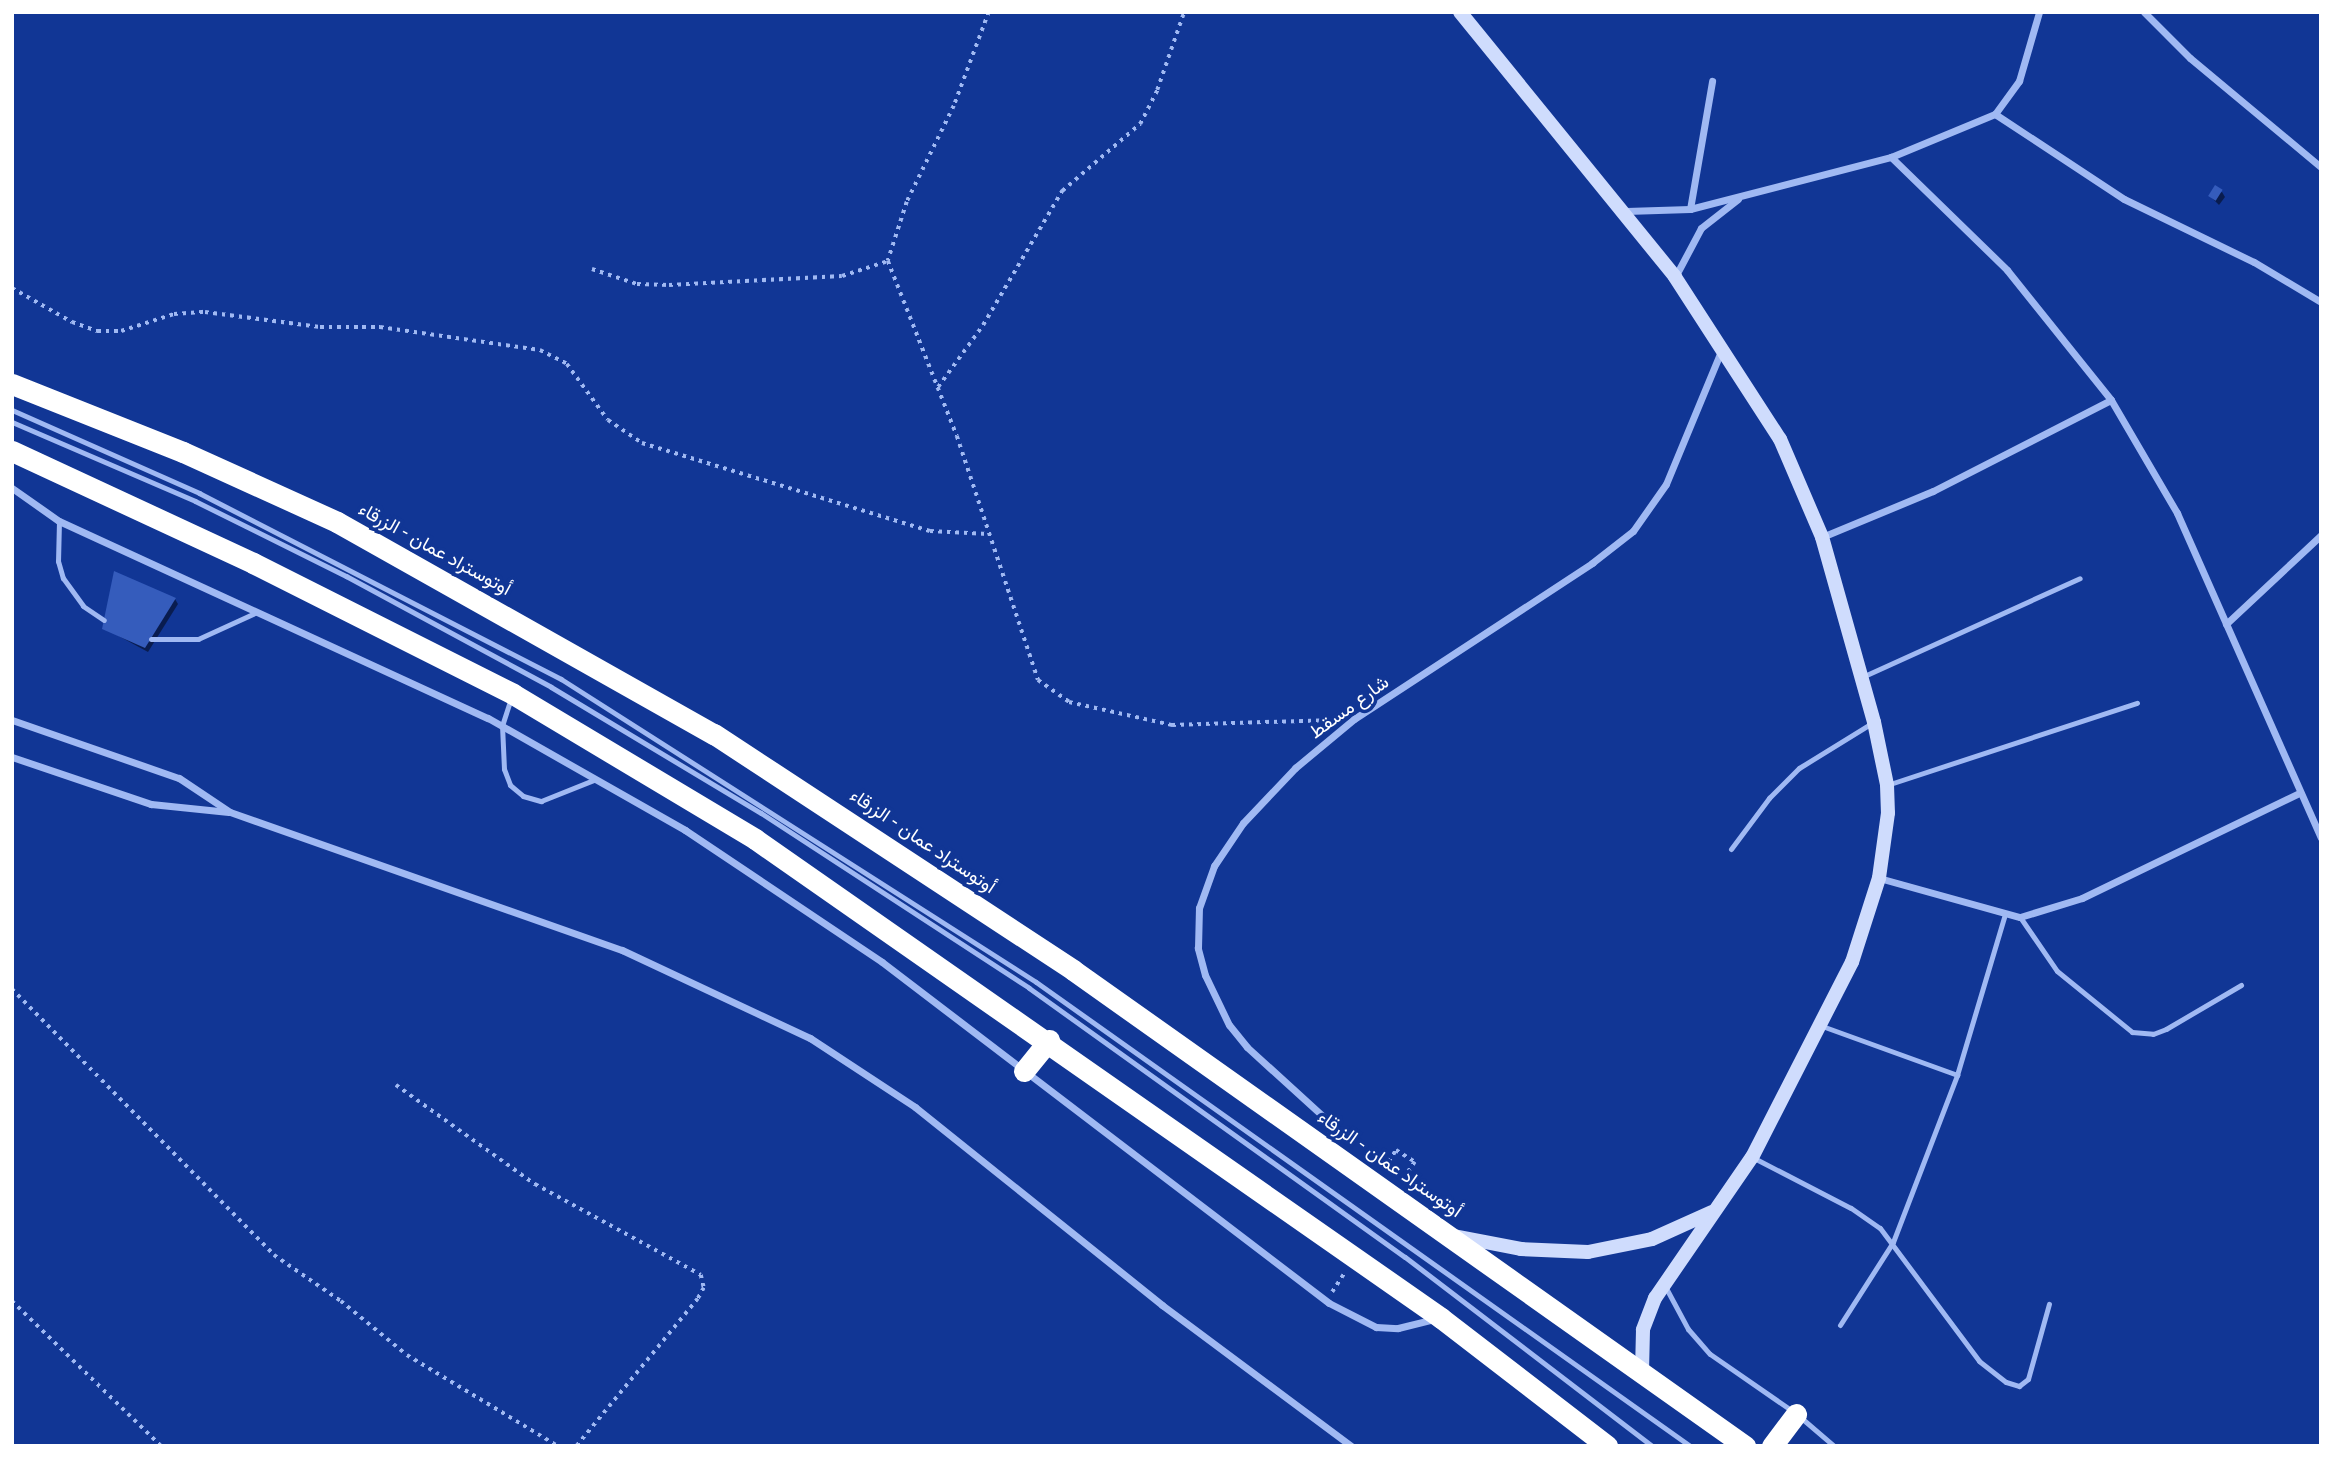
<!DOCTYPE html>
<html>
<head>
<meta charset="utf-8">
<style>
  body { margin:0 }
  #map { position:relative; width:2333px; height:1458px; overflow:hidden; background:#113695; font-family:"Fira Sans Condensed",Vazirmatn,sans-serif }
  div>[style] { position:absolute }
  .shadow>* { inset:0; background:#0007 }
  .building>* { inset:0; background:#355cbc; transform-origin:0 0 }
  .path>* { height:3.5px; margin-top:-1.75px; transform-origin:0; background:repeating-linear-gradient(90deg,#a0b9f3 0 3.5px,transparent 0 8.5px) }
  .lane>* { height:5px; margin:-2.5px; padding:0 2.5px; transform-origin:2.5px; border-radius:2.5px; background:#a0b9f3 }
  .street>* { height:7px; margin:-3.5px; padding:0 3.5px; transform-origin:3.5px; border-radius:3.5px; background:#a0b9f3 }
  .secondary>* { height:14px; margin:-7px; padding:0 7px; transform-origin:7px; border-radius:7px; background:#cfdcfd }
  .highway>* { height:21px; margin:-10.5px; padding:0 10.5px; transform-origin:10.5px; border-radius:10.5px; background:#fff }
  span { translate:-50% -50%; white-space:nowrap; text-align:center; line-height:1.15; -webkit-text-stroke:7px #113695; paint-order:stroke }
  .street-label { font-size:19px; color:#fff }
  .frame { position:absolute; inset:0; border:14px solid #fff; pointer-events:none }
</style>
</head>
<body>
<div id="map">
  <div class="shadow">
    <i style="clip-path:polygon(2222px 192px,2225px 197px,2219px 205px,2210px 196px)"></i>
    <i style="clip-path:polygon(175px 599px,178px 604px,148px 652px,104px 628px)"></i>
  </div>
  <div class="building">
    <i style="left:2215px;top:185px;width:9px;height:13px;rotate:32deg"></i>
    <i style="clip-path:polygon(114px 571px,176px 598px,145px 648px,102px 629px)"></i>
  </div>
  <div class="path">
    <i style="left:989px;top:12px;width:100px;rotate:110.4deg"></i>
    <i style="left:954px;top:106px;width:107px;rotate:116.1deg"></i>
    <i style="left:907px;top:202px;width:62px;rotate:107.9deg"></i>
    <i style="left:888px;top:261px;width:188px;rotate:68.5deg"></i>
    <i style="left:957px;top:436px;width:257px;rotate:71.6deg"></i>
    <i style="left:1038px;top:680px;width:38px;rotate:35deg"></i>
    <i style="left:1069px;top:702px;width:106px;rotate:12.6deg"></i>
    <i style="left:1172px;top:725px;width:163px;rotate:-1.8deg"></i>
    <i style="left:592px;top:269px;width:47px;rotate:18.4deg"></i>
    <i style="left:637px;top:284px;width:32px;rotate:2deg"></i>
    <i style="left:669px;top:285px;width:173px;rotate:-3deg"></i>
    <i style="left:842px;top:276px;width:48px;rotate:-18.1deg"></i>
    <i style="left:12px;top:288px;width:69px;rotate:29.5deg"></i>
    <i style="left:72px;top:322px;width:27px;rotate:20deg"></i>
    <i style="left:97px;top:331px;width:24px"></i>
    <i style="left:121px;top:331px;width:56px;rotate:-17.8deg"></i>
    <i style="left:174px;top:314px;width:31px;rotate:-4deg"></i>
    <i style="left:205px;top:312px;width:116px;rotate:7.4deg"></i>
    <i style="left:320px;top:327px;width:60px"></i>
    <i style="left:380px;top:327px;width:162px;rotate:8.2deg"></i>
    <i style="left:540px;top:350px;width:30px;rotate:27deg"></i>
    <i style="left:567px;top:364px;width:69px;rotate:53.8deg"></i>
    <i style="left:608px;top:420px;width:41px;rotate:34.1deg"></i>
    <i style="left:642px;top:443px;width:301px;rotate:17deg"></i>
    <i style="left:930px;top:531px;width:58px;rotate:3deg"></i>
    <i style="left:938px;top:387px;width:77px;rotate:-54deg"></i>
    <i style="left:983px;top:325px;width:156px;rotate:-59.5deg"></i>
    <i style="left:1062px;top:191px;width:103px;rotate:-40.7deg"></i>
    <i style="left:1140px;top:124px;width:38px;rotate:-63deg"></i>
    <i style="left:1157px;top:90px;width:83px;rotate:-70.9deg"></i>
    <i style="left:12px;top:989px;width:373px;rotate:45.4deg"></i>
    <i style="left:274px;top:1255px;width:81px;rotate:34.5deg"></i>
    <i style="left:341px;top:1301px;width:85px;rotate:39.3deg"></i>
    <i style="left:407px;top:1355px;width:176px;rotate:31.1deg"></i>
    <i style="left:396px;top:1085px;width:171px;rotate:35.5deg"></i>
    <i style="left:535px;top:1184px;width:189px;rotate:28.7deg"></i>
    <i style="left:701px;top:1275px;width:13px;rotate:77deg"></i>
    <i style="left:704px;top:1288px;width:13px;rotate:119deg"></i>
    <i style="left:698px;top:1299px;width:190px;rotate:129.5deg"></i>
    <i style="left:1384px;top:1169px;width:22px;rotate:-58deg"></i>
    <i style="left:1396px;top:1150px;width:22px;rotate:32deg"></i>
    <i style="left:1415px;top:1162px;width:22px;rotate:124deg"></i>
    <i style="left:1332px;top:1292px;width:24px;rotate:-57deg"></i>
    <i style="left:12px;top:1301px;width:208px;rotate:44.2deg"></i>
  </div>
  <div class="lane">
    <i style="left:12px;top:410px;width:205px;rotate:23.9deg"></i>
    <i style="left:199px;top:493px;width:407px;rotate:27.2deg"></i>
    <i style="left:561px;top:679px;width:563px;rotate:32.53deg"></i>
    <i style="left:1036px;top:982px;width:802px;rotate:35.35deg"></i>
    <i style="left:12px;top:422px;width:199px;rotate:23.3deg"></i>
    <i style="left:195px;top:501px;width:169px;rotate:26.4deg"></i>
    <i style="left:346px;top:576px;width:233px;rotate:28.4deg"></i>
    <i style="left:551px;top:687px;width:245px;rotate:31deg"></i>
    <i style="left:761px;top:813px;width:320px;rotate:33.1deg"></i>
    <i style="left:1029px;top:988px;width:462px;rotate:35.6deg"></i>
    <i style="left:1405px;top:1257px;width:311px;rotate:37.4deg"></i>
    <i style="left:59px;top:521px;width:40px;rotate:91.4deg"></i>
    <i style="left:58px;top:561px;width:18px;rotate:74deg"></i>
    <i style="left:63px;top:578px;width:34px;rotate:54deg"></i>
    <i style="left:83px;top:606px;width:25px;rotate:34deg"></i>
    <i style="left:151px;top:639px;width:47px"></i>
    <i style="left:198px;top:639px;width:65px;rotate:-24.6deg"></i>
    <i style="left:1862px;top:677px;width:239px;rotate:-24.4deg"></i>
    <i style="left:511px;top:698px;width:28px;rotate:108deg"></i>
    <i style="left:502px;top:725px;width:44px;rotate:87.4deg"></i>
    <i style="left:504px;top:769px;width:17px;rotate:69deg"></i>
    <i style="left:510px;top:785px;width:17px;rotate:40deg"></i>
    <i style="left:523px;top:796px;width:19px;rotate:16deg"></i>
    <i style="left:541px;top:801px;width:59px;rotate:-21.8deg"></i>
    <i style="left:1890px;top:784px;width:260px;rotate:-18.2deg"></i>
    <i style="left:1731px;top:849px;width:64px;rotate:-53.3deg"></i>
    <i style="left:1769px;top:798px;width:42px;rotate:-45deg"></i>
    <i style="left:1799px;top:768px;width:86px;rotate:-31.7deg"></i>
    <i style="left:2020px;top:917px;width:65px;rotate:55.6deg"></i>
    <i style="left:2057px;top:971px;width:97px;rotate:39.1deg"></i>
    <i style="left:2132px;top:1032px;width:21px;rotate:5deg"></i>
    <i style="left:2153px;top:1034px;width:14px;rotate:-21deg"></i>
    <i style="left:2166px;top:1029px;width:87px;rotate:-30.4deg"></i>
    <i style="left:1822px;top:1026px;width:144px;rotate:19.9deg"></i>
    <i style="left:1752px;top:1157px;width:111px;rotate:27.3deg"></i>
    <i style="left:1851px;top:1208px;width:35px;rotate:35deg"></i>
    <i style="left:1880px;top:1228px;width:166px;rotate:53.3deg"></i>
    <i style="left:1979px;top:1361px;width:34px;rotate:38deg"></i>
    <i style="left:2006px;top:1382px;width:14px;rotate:17deg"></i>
    <i style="left:2019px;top:1386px;width:11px;rotate:-38deg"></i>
    <i style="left:2028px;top:1379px;width:78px;rotate:-74.4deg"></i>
    <i style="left:1666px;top:1288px;width:47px;rotate:61.8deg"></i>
    <i style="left:1688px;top:1329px;width:33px;rotate:49deg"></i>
    <i style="left:1710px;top:1354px;width:98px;rotate:34.7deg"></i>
    <i style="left:1840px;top:1325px;width:98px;rotate:-57.4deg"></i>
    <i style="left:1893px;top:1242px;width:179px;rotate:-69deg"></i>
    <i style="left:1957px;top:1075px;width:168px;rotate:-73.4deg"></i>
    <i style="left:1799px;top:1416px;width:46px;rotate:40.6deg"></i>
  </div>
  <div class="street">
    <i style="left:2144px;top:12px;width:65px;rotate:45deg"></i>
    <i style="left:2190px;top:58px;width:170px;rotate:39.8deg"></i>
    <i style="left:1995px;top:114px;width:154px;rotate:33.4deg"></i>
    <i style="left:2124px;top:199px;width:144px;rotate:25.9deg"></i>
    <i style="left:2254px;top:262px;width:78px;rotate:30.8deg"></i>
    <i style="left:1891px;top:157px;width:162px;rotate:44.2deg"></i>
    <i style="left:2007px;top:270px;width:166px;rotate:51.3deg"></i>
    <i style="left:2111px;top:400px;width:131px;rotate:59.7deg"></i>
    <i style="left:2177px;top:513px;width:355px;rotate:66.1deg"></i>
    <i style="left:1690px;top:209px;width:130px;rotate:-80.2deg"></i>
    <i style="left:1626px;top:211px;width:64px;rotate:-1.8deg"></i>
    <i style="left:1690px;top:209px;width:208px;rotate:-14.5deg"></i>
    <i style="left:1891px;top:157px;width:113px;rotate:-22.5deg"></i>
    <i style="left:1995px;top:114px;width:41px;rotate:-54deg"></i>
    <i style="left:2019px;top:81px;width:72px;rotate:-73.8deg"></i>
    <i style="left:1675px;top:277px;width:55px;rotate:-62deg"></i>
    <i style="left:1701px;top:228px;width:47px;rotate:-38.1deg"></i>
    <i style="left:12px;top:488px;width:57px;rotate:35.1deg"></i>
    <i style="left:59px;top:521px;width:472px;rotate:24.7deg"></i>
    <i style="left:488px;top:718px;width:227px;rotate:29.6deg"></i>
    <i style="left:685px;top:830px;width:237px;rotate:33.8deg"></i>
    <i style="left:882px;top:962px;width:562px;rotate:37.34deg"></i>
    <i style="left:1329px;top:1303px;width:53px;rotate:27.1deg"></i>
    <i style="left:1376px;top:1327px;width:22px;rotate:3deg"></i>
    <i style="left:1398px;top:1328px;width:38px;rotate:-14deg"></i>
    <i style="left:1822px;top:537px;width:120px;rotate:-22.5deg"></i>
    <i style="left:1933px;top:491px;width:200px;rotate:-27.1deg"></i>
    <i style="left:2226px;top:624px;width:130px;rotate:-43.1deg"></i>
    <i style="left:12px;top:720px;width:177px;rotate:19.2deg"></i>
    <i style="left:179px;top:778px;width:61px;rotate:33.7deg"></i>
    <i style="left:230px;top:812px;width:416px;rotate:19.4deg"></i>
    <i style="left:622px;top:950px;width:208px;rotate:25.1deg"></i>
    <i style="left:810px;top:1038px;width:126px;rotate:33.3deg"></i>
    <i style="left:915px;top:1107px;width:317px;rotate:38.7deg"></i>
    <i style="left:1162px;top:1305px;width:236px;rotate:36.7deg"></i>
    <i style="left:12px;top:757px;width:147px;rotate:18.7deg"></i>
    <i style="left:151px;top:804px;width:78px;rotate:5.9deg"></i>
    <i style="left:1879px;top:878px;width:146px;rotate:15.5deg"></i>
    <i style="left:2020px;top:917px;width:65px;rotate:-17deg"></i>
    <i style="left:2082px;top:898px;width:241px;rotate:-25.8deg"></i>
    <i style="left:1330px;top:1148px;width:14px;rotate:-82deg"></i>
    <i style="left:1332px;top:1134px;width:16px;rotate:-112deg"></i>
    <i style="left:1326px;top:1119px;width:107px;rotate:-137.7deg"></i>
    <i style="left:1247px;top:1047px;width:28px;rotate:-129deg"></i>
    <i style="left:1229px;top:1025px;width:55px;rotate:-115.6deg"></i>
    <i style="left:1205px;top:975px;width:28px;rotate:-105deg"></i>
    <i style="left:1198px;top:948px;width:40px;rotate:-88.6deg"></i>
    <i style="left:1199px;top:908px;width:45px;rotate:-70.3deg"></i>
    <i style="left:1214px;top:866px;width:52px;rotate:-56deg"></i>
    <i style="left:1243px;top:823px;width:76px;rotate:-46.6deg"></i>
    <i style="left:1295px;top:768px;width:77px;rotate:-39.7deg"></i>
    <i style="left:1354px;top:719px;width:285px;rotate:-33.2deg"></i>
    <i style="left:1592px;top:563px;width:52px;rotate:-38deg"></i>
    <i style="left:1633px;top:531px;width:57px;rotate:-54.9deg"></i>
    <i style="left:1666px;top:484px;width:146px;rotate:-67.5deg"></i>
  </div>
  <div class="secondary">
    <i style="left:1460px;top:12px;width:341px;rotate:50.9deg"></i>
    <i style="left:1675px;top:277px;width:193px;rotate:57.1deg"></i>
    <i style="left:1780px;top:439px;width:107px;rotate:66.8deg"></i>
    <i style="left:1822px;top:537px;width:192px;rotate:74.3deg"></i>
    <i style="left:1874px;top:722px;width:64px;rotate:78.3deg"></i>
    <i style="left:1887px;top:785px;width:28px;rotate:88deg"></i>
    <i style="left:1888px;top:813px;width:66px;rotate:97.9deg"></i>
    <i style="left:1879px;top:878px;width:88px;rotate:107.8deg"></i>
    <i style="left:1852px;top:962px;width:219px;rotate:117.1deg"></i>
    <i style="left:1752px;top:1157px;width:171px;rotate:124.5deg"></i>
    <i style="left:1655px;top:1298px;width:34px;rotate:111deg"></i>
    <i style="left:1643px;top:1330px;width:41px;rotate:91.4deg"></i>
    <i style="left:1454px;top:1236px;width:68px;rotate:11deg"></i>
    <i style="left:1521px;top:1249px;width:67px;rotate:2.6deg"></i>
    <i style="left:1588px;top:1252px;width:65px;rotate:-11.5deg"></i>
    <i style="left:1652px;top:1239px;width:66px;rotate:-24.2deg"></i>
  </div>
  <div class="highway">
    <i style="left:12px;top:384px;width:184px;rotate:21.7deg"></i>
    <i style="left:183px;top:452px;width:169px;rotate:24.4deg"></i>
    <i style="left:337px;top:522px;width:433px;rotate:29.4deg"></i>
    <i style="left:714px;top:734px;width:430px;rotate:33.3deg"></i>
    <i style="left:1073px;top:970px;width:824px;rotate:35.31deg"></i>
    <i style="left:12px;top:451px;width:266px;rotate:24.9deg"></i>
    <i style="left:253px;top:563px;width:291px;rotate:26.7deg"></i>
    <i style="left:513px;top:694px;width:282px;rotate:30.9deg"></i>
    <i style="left:755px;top:839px;width:837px;rotate:34.92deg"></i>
    <i style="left:1441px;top:1318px;width:210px;rotate:37.6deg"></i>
    <i style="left:1024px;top:1071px;width:40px;rotate:-51deg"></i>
    <i style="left:1772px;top:1446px;width:40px;rotate:-53deg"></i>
  </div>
  <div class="street-label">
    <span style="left:435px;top:549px;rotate:29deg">أوتوستراد عمان - الزرقاء</span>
    <span style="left:1349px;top:707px;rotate:-36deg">شارع مسقط</span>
    <span style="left:923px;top:841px;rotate:34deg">أوتوستراد عمان - الزرقاء</span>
    <span style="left:1390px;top:1164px;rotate:35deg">أوتوستراد عمان - الزرقاء</span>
  </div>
  <div class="frame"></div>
</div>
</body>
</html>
